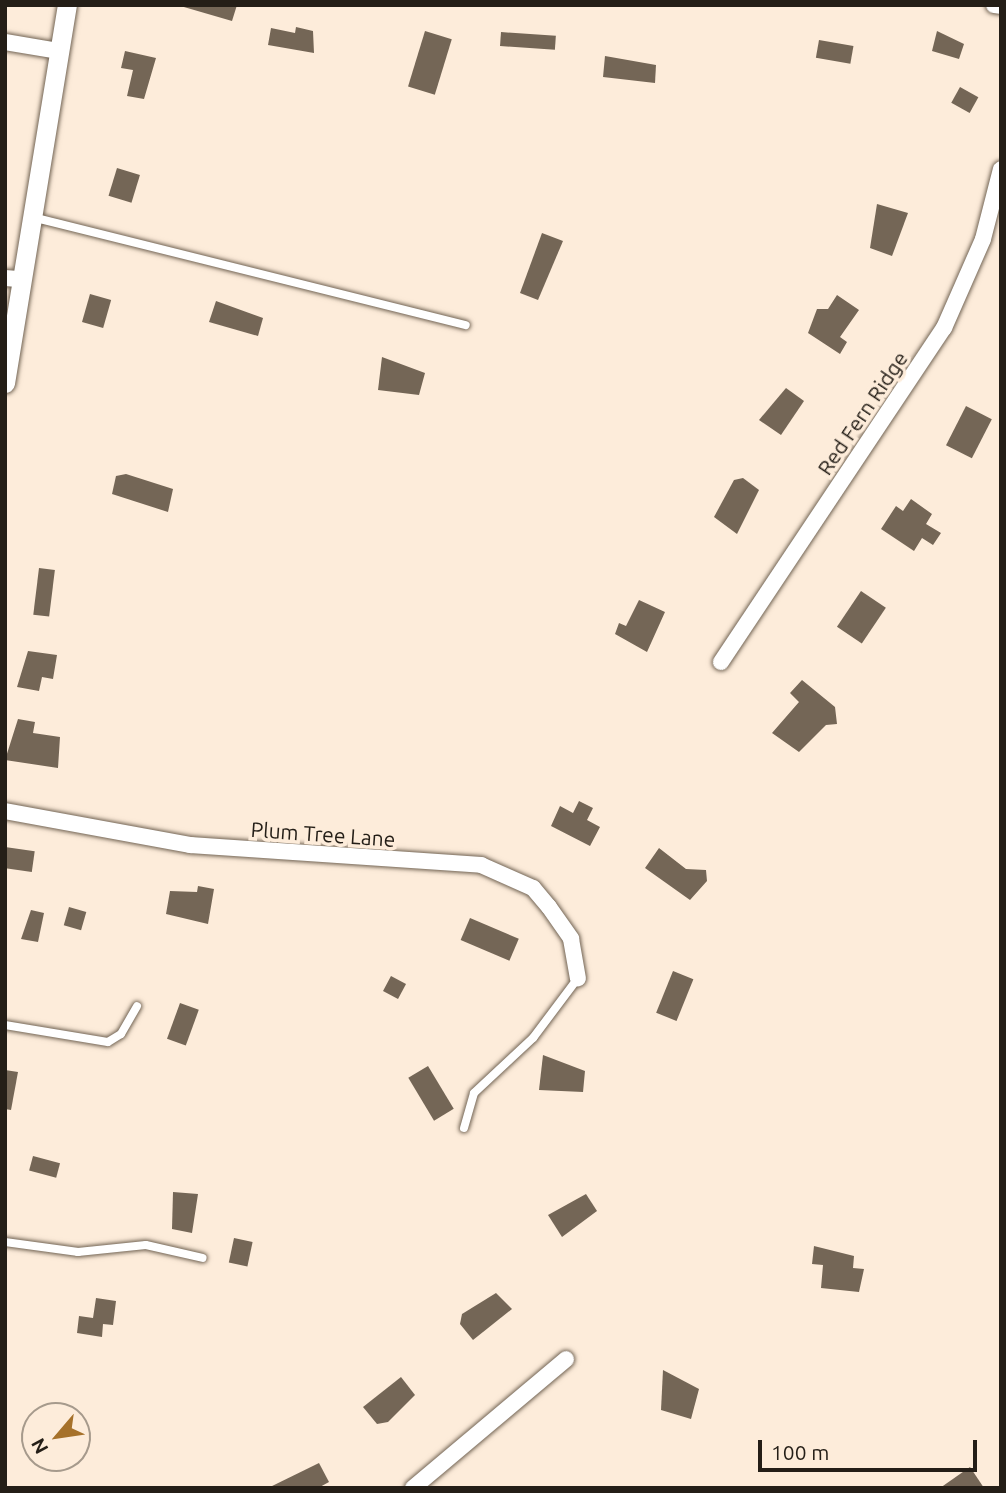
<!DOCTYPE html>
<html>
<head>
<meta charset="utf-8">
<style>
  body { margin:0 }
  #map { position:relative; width:1006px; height:1493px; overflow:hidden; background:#fdecda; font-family:Ubuntu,sans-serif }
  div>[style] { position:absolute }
  .building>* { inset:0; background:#746656; transform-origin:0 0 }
  .roads { filter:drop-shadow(0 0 2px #726454) drop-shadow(0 0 2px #726454) }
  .service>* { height:8px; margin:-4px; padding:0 4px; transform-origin:4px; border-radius:4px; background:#fff }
  .minor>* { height:16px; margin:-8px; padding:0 8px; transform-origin:8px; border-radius:8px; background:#fff }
  .tertiary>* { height:19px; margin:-9.5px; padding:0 9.5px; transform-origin:9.5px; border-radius:9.5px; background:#fff }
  span { translate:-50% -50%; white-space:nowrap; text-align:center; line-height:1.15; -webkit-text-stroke:7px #fdecda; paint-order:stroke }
  .street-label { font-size:21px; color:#241e17 }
  .frame { position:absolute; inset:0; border:7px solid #241e17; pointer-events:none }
  .north { position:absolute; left:21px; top:1402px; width:70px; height:70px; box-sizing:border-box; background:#fdecda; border:2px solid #a69a8c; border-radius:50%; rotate:241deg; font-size:19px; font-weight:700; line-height:28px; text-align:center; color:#241e17 }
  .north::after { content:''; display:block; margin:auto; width:24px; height:32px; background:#a6712a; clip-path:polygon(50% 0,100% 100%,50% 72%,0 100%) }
  .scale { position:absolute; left:758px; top:1440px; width:219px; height:32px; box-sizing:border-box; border:4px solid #241e17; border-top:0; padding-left:9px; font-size:21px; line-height:24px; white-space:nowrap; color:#241e17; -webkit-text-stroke:5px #fdecda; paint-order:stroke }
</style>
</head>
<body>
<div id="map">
  <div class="building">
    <i style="clip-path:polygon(177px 5px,237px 5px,232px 21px)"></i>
    <i style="clip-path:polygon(296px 27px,313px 31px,314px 53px,268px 45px,271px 28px,295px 33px)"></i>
    <i style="left:425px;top:31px;width:28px;height:58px;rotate:17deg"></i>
    <i style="clip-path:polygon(937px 31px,964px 44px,959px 59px,932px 51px)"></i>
    <i style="left:501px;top:32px;width:55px;height:14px;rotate:4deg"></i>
    <i style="left:819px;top:40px;width:35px;height:18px;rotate:10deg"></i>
    <i style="clip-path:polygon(125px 51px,156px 58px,144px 99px,127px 96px,133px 70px,121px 68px)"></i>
    <i style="clip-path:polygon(605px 56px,656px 65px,655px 83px,603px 77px)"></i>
    <i style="left:960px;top:87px;width:21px;height:18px;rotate:29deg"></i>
    <i style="left:117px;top:168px;width:24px;height:29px;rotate:17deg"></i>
    <i style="clip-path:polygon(877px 204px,908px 213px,892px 256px,870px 248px)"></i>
    <i style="clip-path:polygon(542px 233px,563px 241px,538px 300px,520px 293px)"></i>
    <i style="left:90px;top:294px;width:22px;height:29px;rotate:16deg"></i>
    <i style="clip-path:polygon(837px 295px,859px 310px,840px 337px,847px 342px,840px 354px,808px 333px,817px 309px,828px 309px)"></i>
    <i style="clip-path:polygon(216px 301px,263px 318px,258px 336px,209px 322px)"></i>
    <i style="clip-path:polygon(382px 357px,425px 373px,419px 395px,378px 390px)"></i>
    <i style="clip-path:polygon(786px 388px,804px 401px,781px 435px,759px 420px)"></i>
    <i style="left:966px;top:406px;width:29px;height:44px;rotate:27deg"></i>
    <i style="clip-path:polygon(126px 474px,173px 489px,168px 512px,112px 494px,116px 476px)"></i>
    <i style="clip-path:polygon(743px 478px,759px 490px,737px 534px,714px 517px,734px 480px)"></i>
    <i style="clip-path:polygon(911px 499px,932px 514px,926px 524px,941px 533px,933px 545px,922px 538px,914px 551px,881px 529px,896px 506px,903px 511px)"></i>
    <i style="left:39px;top:568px;width:16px;height:47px;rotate:7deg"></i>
    <i style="left:861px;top:591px;width:30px;height:43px;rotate:34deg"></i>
    <i style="clip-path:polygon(639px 600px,665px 612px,647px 652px,615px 634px,619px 623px,626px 626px)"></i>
    <i style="clip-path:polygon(28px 651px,57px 655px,53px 679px,42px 677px,39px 691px,17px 687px)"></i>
    <i style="clip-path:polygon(802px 680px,835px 707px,837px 724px,826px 725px,799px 752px,772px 733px,799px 702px,790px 693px)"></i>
    <i style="clip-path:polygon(18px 719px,35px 722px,33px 733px,60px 737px,58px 768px,5px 760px)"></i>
    <i style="clip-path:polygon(579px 801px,593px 808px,587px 820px,600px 827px,590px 846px,551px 826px,560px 806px,573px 813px)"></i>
    <i style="left:5px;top:847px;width:30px;height:21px;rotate:8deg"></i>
    <i style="clip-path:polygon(659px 848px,686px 869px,706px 870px,707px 881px,690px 900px,645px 868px)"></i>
    <i style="clip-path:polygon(198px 886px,214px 889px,208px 924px,166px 914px,170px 891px,197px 892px)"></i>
    <i style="left:69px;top:907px;width:18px;height:19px;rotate:16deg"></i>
    <i style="clip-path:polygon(31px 910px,44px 913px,38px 942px,21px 939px)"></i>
    <i style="left:470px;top:918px;width:53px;height:24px;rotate:23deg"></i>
    <i style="left:673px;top:971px;width:22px;height:45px;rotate:22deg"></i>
    <i style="left:391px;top:976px;width:17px;height:17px;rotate:28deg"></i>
    <i style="left:180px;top:1003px;width:20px;height:38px;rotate:20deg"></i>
    <i style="clip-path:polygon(543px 1055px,585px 1071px,583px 1092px,539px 1090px)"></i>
    <i style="left:428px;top:1066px;width:50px;height:23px;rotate:59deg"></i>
    <i style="clip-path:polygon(5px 1070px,18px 1072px,11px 1110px,5px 1109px)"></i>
    <i style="left:33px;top:1156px;width:28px;height:15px;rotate:15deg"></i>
    <i style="clip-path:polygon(173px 1192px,198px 1194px,192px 1233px,172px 1229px)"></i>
    <i style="clip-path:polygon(586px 1194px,597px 1211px,562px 1237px,548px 1215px)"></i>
    <i style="left:234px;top:1238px;width:19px;height:25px;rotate:12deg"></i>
    <i style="clip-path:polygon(814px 1246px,854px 1256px,853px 1268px,864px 1269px,859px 1292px,821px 1288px,823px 1265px,812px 1264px)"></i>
    <i style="clip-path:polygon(496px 1293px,512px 1309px,473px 1340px,460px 1324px,462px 1314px)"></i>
    <i style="clip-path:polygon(96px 1298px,116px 1301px,113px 1325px,103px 1324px,102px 1337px,77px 1333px,79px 1316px,93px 1318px)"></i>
    <i style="clip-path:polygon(663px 1370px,699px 1389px,691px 1419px,661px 1410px)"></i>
    <i style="clip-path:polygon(401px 1377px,415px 1395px,388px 1422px,377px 1424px,363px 1407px)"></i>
    <i style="clip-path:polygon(319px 1463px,329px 1482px,318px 1488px,268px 1488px)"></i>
    <i style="clip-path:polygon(970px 1467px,984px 1488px,940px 1488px)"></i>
  </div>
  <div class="roads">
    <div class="service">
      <i style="left:32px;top:217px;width:447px;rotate:14deg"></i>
      <i style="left:5px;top:1025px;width:104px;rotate:9.4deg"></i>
      <i style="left:108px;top:1042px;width:15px;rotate:-32deg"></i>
      <i style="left:121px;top:1034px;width:32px;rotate:-60deg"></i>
      <i style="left:464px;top:1128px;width:36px;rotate:-74deg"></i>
      <i style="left:474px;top:1093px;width:81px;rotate:-43deg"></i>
      <i style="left:533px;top:1038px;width:75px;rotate:-53.1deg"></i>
      <i style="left:5px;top:1242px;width:74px;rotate:7.8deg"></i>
      <i style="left:78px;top:1252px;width:68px;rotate:-5.9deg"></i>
      <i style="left:146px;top:1245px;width:58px;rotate:12.8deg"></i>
    </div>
    <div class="minor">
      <i style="left:994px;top:5px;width:7px;rotate:8deg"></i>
      <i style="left:5px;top:42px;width:55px;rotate:9.5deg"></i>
      <i style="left:5px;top:278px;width:13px;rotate:4deg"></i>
      <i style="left:721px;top:662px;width:402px;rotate:-56.3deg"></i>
      <i style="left:944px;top:328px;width:97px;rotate:-66.3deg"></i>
      <i style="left:983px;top:239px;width:72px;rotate:-75.6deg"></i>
      <i style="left:5px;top:811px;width:188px;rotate:10.4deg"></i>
      <i style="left:190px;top:845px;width:292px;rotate:3.9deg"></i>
      <i style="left:481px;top:865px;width:57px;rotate:23.9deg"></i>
      <i style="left:533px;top:888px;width:25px;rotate:50deg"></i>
      <i style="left:549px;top:907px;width:39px;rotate:55deg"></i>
      <i style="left:571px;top:939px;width:40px;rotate:80deg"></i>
      <i style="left:413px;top:1488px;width:200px;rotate:-40.1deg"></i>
    </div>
    <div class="tertiary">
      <i style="left:5px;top:383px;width:383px;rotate:-80.7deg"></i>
    </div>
  </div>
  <div class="street-label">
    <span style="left:862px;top:413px;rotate:-56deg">Red Fern Ridge</span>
    <span style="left:323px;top:834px;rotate:4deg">Plum Tree Lane</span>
  </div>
  <div class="frame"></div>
  <div class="north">N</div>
  <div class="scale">100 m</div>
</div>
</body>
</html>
